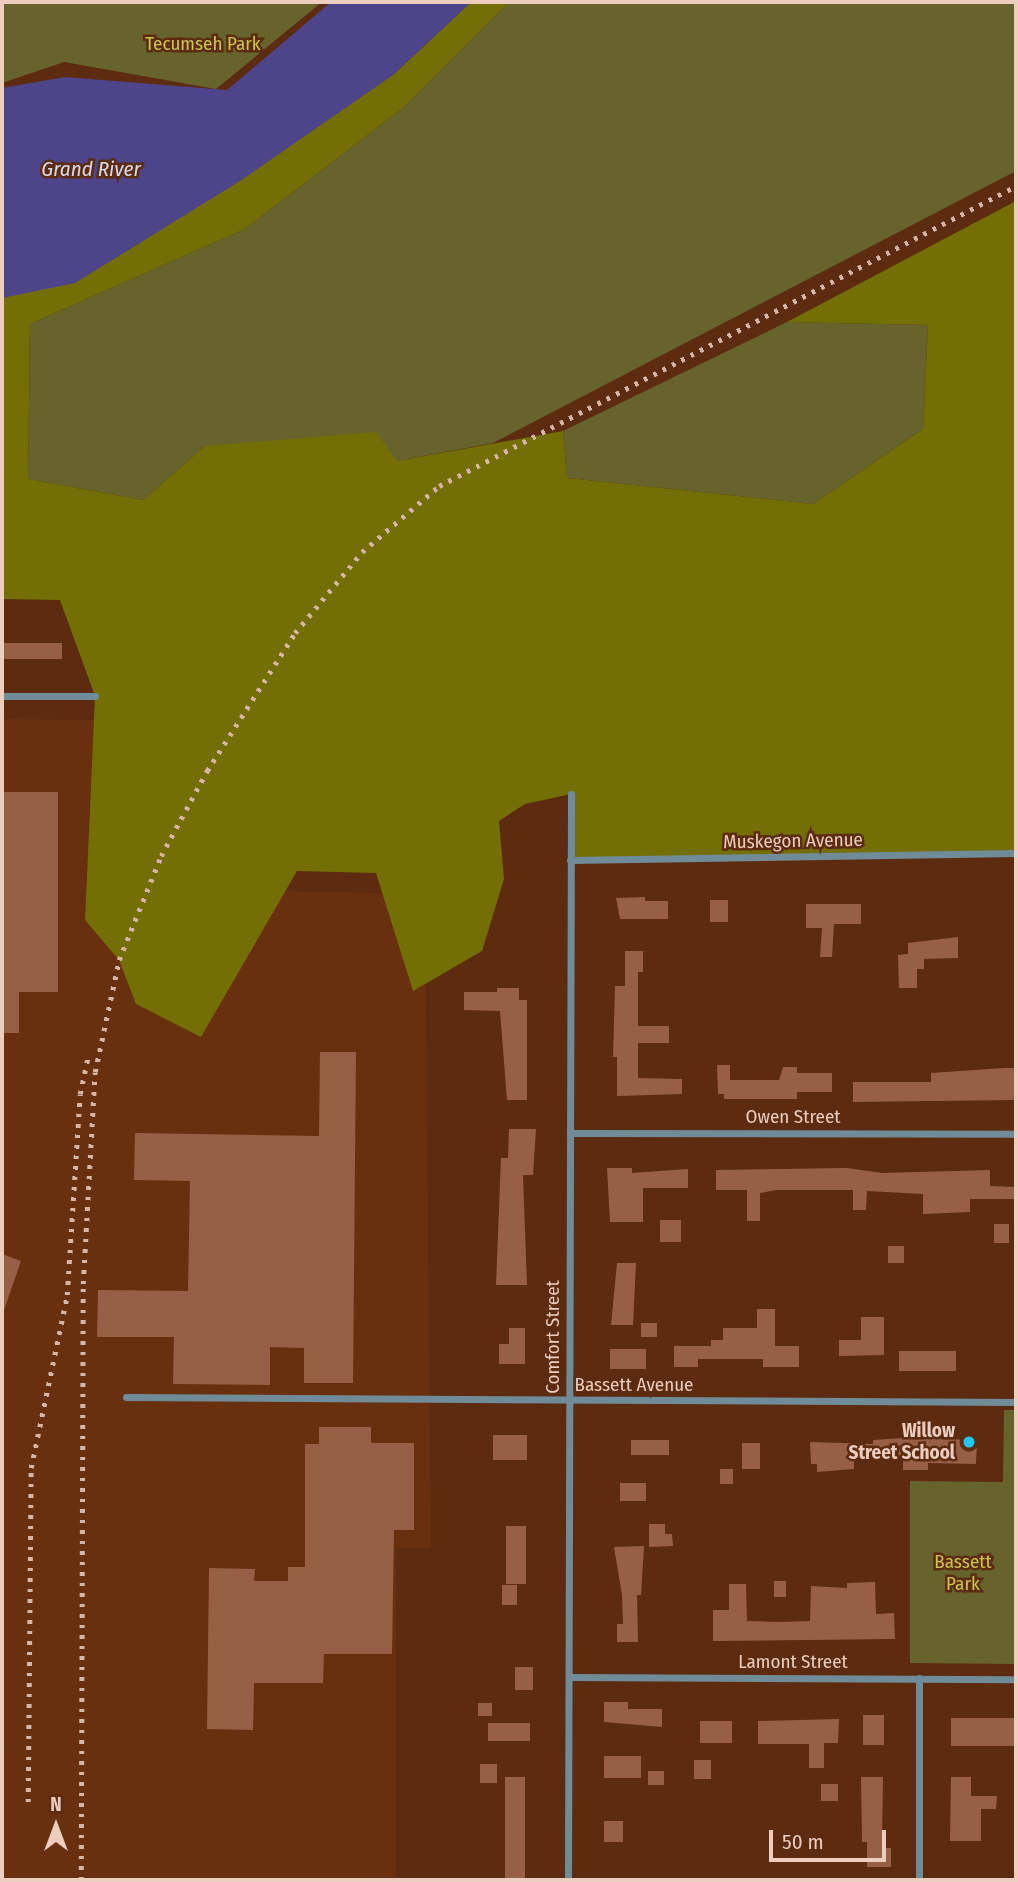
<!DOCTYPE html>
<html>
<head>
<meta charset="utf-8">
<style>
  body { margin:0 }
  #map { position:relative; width:1018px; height:1882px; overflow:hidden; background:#5c2b10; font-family:"Fira Sans Condensed",sans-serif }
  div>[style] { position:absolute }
  .built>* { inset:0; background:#693010 }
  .green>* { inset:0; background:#66632c }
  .forest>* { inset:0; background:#736e06 }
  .water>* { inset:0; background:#4d4489 }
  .building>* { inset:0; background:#976046; transform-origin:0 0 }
  .minor>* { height:7px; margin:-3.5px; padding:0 3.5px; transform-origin:3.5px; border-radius:3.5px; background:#708c98 }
  .rail>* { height:4.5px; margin-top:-2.25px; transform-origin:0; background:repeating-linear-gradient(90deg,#d8b6a5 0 3.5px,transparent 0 10.5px) }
  .dots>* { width:19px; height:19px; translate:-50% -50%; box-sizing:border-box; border:4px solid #5c2b10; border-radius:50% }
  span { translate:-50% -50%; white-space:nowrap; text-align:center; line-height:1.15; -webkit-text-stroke:5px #5c2b10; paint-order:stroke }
  .park-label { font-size:19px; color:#cbc54d }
  .street-label { font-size:19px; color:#edcdbe }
  .poi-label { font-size:19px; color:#edcdbe; font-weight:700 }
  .right { translate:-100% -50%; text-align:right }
  .water-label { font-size:21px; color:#dadaee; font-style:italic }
  .frame { position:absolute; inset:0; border:4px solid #edcdbe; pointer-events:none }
  .north { position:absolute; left:21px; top:1791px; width:70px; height:70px; -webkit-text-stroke:5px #5c2b10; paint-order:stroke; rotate:0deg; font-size:19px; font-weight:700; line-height:28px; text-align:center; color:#edcdbe }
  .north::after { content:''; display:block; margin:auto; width:24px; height:32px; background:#edcdbe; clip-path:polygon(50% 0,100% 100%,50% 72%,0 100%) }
  .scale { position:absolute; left:769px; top:1830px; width:117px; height:32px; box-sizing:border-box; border:4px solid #edcdbe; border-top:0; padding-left:9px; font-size:21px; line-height:24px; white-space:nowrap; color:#edcdbe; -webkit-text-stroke:5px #5c2b10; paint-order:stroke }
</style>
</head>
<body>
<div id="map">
  <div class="built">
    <i style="clip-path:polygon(2px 719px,94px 720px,86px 887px,425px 894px,431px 1548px,396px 1548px,396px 1880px,2px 1880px)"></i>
  </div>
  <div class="green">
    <i style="clip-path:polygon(2px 2px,322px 2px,216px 89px,64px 62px,2px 83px)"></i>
    <i style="clip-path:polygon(509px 2px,1016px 2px,1016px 171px,493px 443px,397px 461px,205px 446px,143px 500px,28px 479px,30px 324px,245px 229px,404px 107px)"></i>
    <i style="clip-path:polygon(787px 322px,928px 325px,923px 429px,813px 504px,567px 478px,563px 431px)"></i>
    <i style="clip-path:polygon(1004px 1410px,1016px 1410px,1016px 1664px,910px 1663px,910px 1481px,1003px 1482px)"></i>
  </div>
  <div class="forest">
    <i style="clip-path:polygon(471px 2px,509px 2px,404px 107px,245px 229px,30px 324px,28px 479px,143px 500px,205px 446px,376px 432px,397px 461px,563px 431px,567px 478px,813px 504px,923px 429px,928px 325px,787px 322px,1016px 201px,1016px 853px,570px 860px,571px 794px,525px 804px,499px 821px,504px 879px,482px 951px,413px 991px,376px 873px,297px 871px,201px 1037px,136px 1004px,119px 960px,85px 920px,95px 696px,60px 600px,2px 599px,2px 298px,393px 75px)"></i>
  </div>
  <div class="water">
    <i style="clip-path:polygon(331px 2px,471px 2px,393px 75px,240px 181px,75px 283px,2px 298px,2px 88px,65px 77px,227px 90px)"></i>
  </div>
  <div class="building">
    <i style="left:2px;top:643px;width:60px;height:16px"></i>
    <i style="clip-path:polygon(2px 792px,58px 792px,58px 992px,19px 992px,19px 1033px,2px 1033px)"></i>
    <i style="clip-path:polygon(645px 897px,645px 901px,668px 901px,668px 919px,620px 919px,616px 898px)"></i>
    <i style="left:710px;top:900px;width:18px;height:22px"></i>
    <i style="clip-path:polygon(806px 904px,861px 904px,861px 924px,834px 924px,832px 957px,820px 957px,822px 928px,806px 928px)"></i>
    <i style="clip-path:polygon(958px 937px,958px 958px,924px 959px,924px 969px,917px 969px,917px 988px,899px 988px,898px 955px,908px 954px,908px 943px)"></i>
    <i style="clip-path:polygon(625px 951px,643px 951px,643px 972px,638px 972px,638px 1026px,669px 1026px,669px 1043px,638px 1043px,638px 1078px,682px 1079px,682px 1094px,617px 1096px,617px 1057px,613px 1057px,615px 986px,625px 986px)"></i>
    <i style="clip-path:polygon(497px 988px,519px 988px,519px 1000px,527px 1000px,527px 1100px,507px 1100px,500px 1011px,464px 1010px,464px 992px,497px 992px)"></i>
    <i style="clip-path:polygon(320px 1052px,356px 1052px,353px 1383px,304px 1383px,304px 1348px,270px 1347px,270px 1385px,173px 1384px,174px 1337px,97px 1337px,98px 1290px,188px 1291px,190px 1181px,134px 1180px,135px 1133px,319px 1136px)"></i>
    <i style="clip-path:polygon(717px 1065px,730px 1065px,730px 1080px,779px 1080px,783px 1067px,797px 1067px,797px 1073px,832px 1073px,832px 1092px,797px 1092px,797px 1099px,724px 1099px,724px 1094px,718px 1094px)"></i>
    <i style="clip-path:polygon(1004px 1068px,1016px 1068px,1016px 1100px,853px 1102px,853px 1082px,931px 1082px,931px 1073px)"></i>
    <i style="clip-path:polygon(509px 1129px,536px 1129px,533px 1175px,523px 1175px,527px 1285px,496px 1285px,501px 1158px,508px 1158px)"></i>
    <i style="clip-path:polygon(607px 1168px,632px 1168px,632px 1173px,688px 1169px,688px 1188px,643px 1188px,643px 1222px,610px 1222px)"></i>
    <i style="clip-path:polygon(847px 1168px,882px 1173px,990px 1170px,990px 1186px,1016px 1187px,1016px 1199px,970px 1199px,970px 1212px,923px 1214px,923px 1194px,867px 1191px,866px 1210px,853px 1210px,853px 1190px,776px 1190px,760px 1193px,760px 1221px,747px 1221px,747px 1190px,716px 1190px,716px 1170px)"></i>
    <i style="left:660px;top:1220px;width:21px;height:22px"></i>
    <i style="left:994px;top:1224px;width:15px;height:19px"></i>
    <i style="left:888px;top:1246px;width:16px;height:17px"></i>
    <i style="clip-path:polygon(2px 1254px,21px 1261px,4px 1310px,2px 1309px)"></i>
    <i style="clip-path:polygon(617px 1263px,636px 1263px,633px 1325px,611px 1325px)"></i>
    <i style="clip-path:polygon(757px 1309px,775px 1309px,775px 1346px,799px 1346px,799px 1367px,763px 1367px,763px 1359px,698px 1359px,698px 1367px,674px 1367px,674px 1346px,711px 1346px,711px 1340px,723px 1340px,723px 1328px,757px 1328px)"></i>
    <i style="clip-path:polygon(861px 1317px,884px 1317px,884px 1355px,839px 1356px,839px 1340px,861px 1340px)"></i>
    <i style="left:641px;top:1323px;width:16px;height:14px"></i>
    <i style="clip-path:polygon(509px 1328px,525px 1328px,525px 1364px,499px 1364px,499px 1344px,509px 1344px)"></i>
    <i style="left:610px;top:1349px;width:36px;height:20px"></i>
    <i style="left:956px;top:1351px;width:20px;height:57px;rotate:90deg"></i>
    <i style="clip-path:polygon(319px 1427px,371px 1427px,371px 1443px,414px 1443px,414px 1530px,394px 1530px,392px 1654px,324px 1654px,323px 1683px,254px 1683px,253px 1730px,207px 1729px,209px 1568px,255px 1569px,254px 1581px,288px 1581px,288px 1567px,305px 1567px,305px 1444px,319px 1444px)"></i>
    <i style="left:493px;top:1435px;width:34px;height:25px"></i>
    <i style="clip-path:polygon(903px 1438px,977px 1440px,976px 1464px,928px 1463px,928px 1470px,903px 1470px,903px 1458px,854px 1459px,854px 1469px,817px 1472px,817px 1464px,811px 1464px,810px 1442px,873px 1444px,873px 1440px)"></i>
    <i style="left:669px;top:1440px;width:15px;height:38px;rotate:90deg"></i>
    <i style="left:742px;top:1443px;width:18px;height:26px"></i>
    <i style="left:720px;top:1469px;width:13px;height:15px"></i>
    <i style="left:620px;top:1483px;width:26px;height:18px"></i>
    <i style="clip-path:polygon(649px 1524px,665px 1524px,665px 1534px,672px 1534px,673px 1546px,649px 1547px)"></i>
    <i style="left:506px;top:1526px;width:20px;height:58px"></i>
    <i style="clip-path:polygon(644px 1546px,641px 1595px,637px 1595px,638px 1642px,617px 1642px,617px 1624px,623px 1624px,622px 1595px,614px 1547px)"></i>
    <i style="left:774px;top:1581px;width:12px;height:16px"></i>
    <i style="clip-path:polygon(875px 1582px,876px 1614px,894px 1613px,895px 1639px,713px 1641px,713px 1610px,729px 1610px,729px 1584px,746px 1584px,747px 1621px,779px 1622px,810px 1621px,811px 1586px,847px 1588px,847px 1583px)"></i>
    <i style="left:502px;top:1585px;width:15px;height:20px"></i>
    <i style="left:515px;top:1667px;width:18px;height:23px"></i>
    <i style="clip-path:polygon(604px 1702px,628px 1702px,628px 1709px,662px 1709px,662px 1727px,604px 1722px)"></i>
    <i style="left:478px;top:1703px;width:14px;height:13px"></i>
    <i style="left:863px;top:1715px;width:21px;height:30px"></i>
    <i style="left:951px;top:1718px;width:65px;height:28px"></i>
    <i style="clip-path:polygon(839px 1719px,838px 1743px,824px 1743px,824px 1768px,809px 1768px,809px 1744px,758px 1744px,758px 1721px)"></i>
    <i style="left:700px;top:1721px;width:32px;height:22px"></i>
    <i style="left:488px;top:1723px;width:42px;height:18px"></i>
    <i style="left:604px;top:1756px;width:37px;height:22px"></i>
    <i style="left:694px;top:1760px;width:17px;height:19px"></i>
    <i style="left:480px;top:1764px;width:17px;height:19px"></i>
    <i style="left:648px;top:1771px;width:16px;height:14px"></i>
    <i style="left:505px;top:1777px;width:20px;height:103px"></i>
    <i style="clip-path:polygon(861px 1777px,883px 1777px,882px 1848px,891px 1848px,891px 1867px,867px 1867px,867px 1842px,862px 1842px)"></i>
    <i style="clip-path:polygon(951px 1777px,971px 1777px,971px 1796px,997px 1796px,996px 1809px,981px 1809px,981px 1841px,950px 1841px)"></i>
    <i style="left:821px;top:1784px;width:17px;height:17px"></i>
    <i style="left:604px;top:1821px;width:19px;height:21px"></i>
  </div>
  <div class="minor">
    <i style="left:2px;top:696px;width:93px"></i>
    <i style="left:570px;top:860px;width:446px;rotate:-0.9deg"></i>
    <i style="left:570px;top:1133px;width:446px;rotate:0.1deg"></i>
    <i style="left:126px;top:1397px;width:890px;rotate:0.32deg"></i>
    <i style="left:569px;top:1677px;width:447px;rotate:0.3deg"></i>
    <i style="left:919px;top:1678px;width:202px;rotate:90deg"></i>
    <i style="left:568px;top:1880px;width:1086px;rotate:-89.84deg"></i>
  </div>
  <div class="rail">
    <i style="left:28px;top:1802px;width:334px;rotate:-89.5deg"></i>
    <i style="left:31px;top:1468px;width:177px;rotate:-78.2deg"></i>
    <i style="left:67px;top:1295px;width:201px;rotate:-86.3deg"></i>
    <i style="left:80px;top:1094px;width:40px;rotate:-78deg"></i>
    <i style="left:81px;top:1880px;width:596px;rotate:-89.81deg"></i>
    <i style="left:83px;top:1284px;width:212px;rotate:-86.8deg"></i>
    <i style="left:95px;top:1072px;width:115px;rotate:-77.9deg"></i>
    <i style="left:119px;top:960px;width:112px;rotate:-68deg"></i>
    <i style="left:161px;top:856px;width:97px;rotate:-61.6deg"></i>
    <i style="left:207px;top:771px;width:164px;rotate:-57.5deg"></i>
    <i style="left:295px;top:633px;width:105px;rotate:-50.4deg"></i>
    <i style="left:362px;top:552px;width:101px;rotate:-40.6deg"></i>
    <i style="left:439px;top:486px;width:650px;rotate:-27.47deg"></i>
  </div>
  <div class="dots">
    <i style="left:969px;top:1442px;background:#22c9fe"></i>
  </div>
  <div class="park-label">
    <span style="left:203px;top:44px">Tecumseh Park</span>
    <span style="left:963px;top:1573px">Bassett<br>Park</span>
  </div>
  <div class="street-label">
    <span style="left:793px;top:841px;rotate:-1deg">Muskegon Avenue</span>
    <span style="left:793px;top:1117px">Owen Street</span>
    <span style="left:553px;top:1337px;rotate:-90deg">Comfort Street</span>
    <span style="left:634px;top:1385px">Bassett Avenue</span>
    <span style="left:793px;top:1662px">Lamont Street</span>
  </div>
  <div class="poi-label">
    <span class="right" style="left:955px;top:1442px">Willow<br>Street School</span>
  </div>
  <div class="water-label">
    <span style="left:91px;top:169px">Grand River</span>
  </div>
  <div class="frame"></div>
  <div class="north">N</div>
  <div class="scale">50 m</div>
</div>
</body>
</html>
